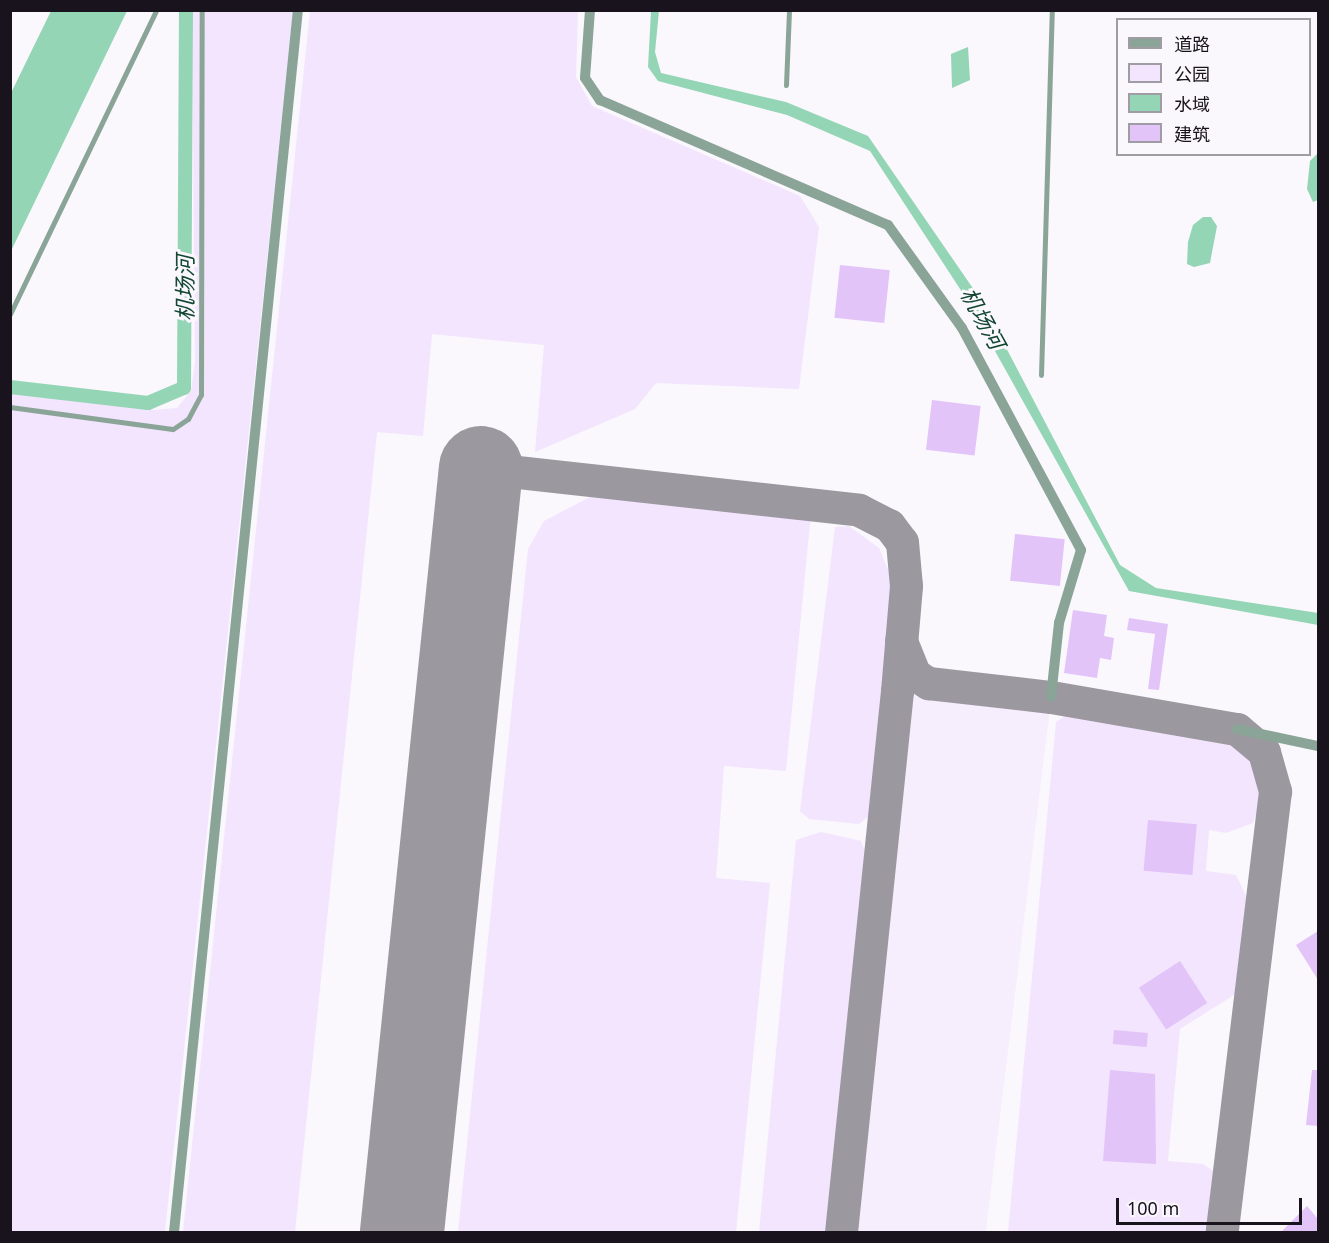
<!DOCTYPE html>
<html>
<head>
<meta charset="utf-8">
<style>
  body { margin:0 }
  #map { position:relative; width:1329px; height:1243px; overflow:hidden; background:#faf7fd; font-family:"Noto Sans","Noto Sans SC",sans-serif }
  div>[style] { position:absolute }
  .built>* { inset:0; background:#f6eefd; transform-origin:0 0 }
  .green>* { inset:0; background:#f2e5fd }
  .water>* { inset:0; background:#94d5b5 }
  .canal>* { height:14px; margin:-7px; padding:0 7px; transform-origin:7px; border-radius:7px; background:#94d5b5 }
  .taxiway>* { height:33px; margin:-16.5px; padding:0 16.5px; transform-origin:16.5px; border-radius:16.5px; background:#9c989f }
  .runway>* { height:84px; margin:-42px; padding:0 42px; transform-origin:42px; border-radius:42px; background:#9c989f }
  .building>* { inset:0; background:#e2c4f9; transform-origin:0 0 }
  .lane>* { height:5px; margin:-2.5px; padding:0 2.5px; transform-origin:2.5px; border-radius:2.5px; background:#8aa597 }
  .street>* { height:10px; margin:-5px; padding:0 5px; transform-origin:5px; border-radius:5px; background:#8aa597 }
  span { translate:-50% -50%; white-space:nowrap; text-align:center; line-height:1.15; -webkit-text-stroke:6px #faf7fd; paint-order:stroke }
  .water-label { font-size:22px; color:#134732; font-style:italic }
  .frame { position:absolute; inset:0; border:12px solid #18131c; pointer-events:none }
  .legend { position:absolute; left:1116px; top:18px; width:195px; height:138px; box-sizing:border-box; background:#faf7fd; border:2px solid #a09ca3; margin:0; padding:8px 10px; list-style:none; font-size:18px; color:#18131c }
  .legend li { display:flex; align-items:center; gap:12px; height:30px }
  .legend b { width:30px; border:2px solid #a09ca3 }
  .scale { position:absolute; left:1116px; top:1198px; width:186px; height:27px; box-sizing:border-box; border:3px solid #18131c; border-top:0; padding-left:8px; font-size:18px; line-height:21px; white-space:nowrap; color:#18131c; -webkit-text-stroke:4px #faf7fd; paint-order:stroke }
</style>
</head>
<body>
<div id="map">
  <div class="built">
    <i style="left:897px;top:691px;width:154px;height:544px;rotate:7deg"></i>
  </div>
  <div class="green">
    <i style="clip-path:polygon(192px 11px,293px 11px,165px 1232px,11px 1232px,11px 394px,154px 410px,177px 408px,191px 391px,195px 362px)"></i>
    <i style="clip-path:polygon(310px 11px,578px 11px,576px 77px,592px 106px,800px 196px,819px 227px,799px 389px,656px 383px,635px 409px,535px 452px,544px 345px,432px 334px,423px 436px,377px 432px,295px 1232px,183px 1232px)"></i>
    <i style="clip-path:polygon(590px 497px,811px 513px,786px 771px,724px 766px,716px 878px,770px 883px,736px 1232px,458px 1232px,528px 549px,544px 521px)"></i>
    <i style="clip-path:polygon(849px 526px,879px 548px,891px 577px,871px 814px,859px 824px,809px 819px,800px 811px,835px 527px)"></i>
    <i style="clip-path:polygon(1070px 713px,1219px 737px,1248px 754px,1258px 773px,1259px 806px,1253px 823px,1226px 833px,1209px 830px,1206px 871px,1236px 875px,1247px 898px,1237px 993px,1180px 1029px,1168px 1161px,1203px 1164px,1213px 1171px,1219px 1187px,1214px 1232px,1008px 1232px,1056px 722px)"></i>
    <i style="clip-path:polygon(821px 832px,861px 841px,865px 851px,825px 1232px,759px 1232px,796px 840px)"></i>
  </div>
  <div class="water">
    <i style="clip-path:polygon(51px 11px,127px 11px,11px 251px,11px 93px)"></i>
    <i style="clip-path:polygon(651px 11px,659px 11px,655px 52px,661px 73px,786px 102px,868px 136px,981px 300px,1120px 565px,1156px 588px,1318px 613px,1318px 625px,1129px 591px,962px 292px,870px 151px,787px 115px,658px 81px,648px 67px)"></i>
    <i style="clip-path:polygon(968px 47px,970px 80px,952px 88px,951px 54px)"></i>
    <i style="clip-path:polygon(1318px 153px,1318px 200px,1313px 202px,1307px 189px,1310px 161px)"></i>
    <i style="clip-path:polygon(1203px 217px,1211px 217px,1217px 226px,1210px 263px,1194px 267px,1187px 264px,1188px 242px,1193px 225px)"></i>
  </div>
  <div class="canal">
    <i style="left:10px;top:387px;width:139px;rotate:6.6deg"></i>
    <i style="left:148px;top:403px;width:39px;rotate:-23deg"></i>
    <i style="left:184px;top:388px;width:378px;rotate:-89.7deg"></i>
  </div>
  <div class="taxiway">
    <i style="left:481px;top:468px;width:380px;rotate:6.3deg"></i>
    <i style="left:859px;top:510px;width:34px;rotate:27deg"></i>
    <i style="left:889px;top:525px;width:21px;rotate:53deg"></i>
    <i style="left:902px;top:542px;width:44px;rotate:84.8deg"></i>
    <i style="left:906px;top:586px;width:105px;rotate:94.9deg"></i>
    <i style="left:897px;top:691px;width:544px;rotate:95.91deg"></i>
    <i style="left:901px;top:641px;width:35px;rotate:68deg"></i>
    <i style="left:914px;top:674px;width:17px;rotate:33deg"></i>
    <i style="left:928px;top:683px;width:124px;rotate:6.5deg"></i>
    <i style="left:1051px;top:697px;width:189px;rotate:9.8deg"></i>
    <i style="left:1237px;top:729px;width:35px;rotate:40deg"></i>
    <i style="left:1264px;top:752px;width:41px;rotate:74.2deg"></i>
    <i style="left:1275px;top:791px;width:444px;rotate:96.9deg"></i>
  </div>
  <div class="runway">
    <i style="left:402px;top:1232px;width:768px;rotate:-84.1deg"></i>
  </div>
  <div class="building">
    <i style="left:840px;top:265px;width:50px;height:53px;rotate:6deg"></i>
    <i style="left:932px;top:400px;width:49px;height:50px;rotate:7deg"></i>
    <i style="left:1015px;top:534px;width:50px;height:47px;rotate:6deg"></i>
    <i style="clip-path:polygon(1073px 610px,1107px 615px,1104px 636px,1114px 638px,1111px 660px,1100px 658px,1097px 678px,1064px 673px)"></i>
    <i style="clip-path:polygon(1129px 618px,1168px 624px,1159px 690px,1148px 689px,1155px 634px,1127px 630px)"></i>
    <i style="left:1148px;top:820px;width:49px;height:51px;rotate:5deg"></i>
    <i style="clip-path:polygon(1318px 931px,1318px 980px,1296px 945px)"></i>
    <i style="left:1180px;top:961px;width:50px;height:49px;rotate:57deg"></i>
    <i style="left:1114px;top:1030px;width:34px;height:14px;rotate:5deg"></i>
    <i style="clip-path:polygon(1110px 1070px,1155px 1074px,1156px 1164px,1103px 1161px)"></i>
    <i style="clip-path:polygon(1312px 1070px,1318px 1070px,1318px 1126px,1306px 1125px)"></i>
    <i style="clip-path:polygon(1307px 1206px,1318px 1219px,1318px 1233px,1280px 1233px)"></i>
  </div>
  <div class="lane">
    <i style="left:786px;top:85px;width:75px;rotate:-87.7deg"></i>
    <i style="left:10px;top:314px;width:337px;rotate:-64.3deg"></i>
    <i style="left:1041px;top:375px;width:365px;rotate:-88.3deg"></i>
    <i style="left:10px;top:407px;width:164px;rotate:7.7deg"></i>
    <i style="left:173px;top:429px;width:18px;rotate:-34deg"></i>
    <i style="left:188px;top:419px;width:27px;rotate:-62deg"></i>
    <i style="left:201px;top:395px;width:385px;rotate:-89.9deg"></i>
  </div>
  <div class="street">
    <i style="left:590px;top:10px;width:68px;rotate:94.2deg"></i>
    <i style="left:585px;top:78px;width:27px;rotate:56deg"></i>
    <i style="left:600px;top:100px;width:314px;rotate:23.5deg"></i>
    <i style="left:888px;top:225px;width:127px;rotate:54.3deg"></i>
    <i style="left:962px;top:328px;width:252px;rotate:61.8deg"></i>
    <i style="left:1081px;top:550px;width:76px;rotate:106.8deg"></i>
    <i style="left:1059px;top:623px;width:74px;rotate:96.2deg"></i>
    <i style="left:1237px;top:729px;width:83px;rotate:11.9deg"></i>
    <i style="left:174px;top:1232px;width:1228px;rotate:-84.21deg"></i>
  </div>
  <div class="water-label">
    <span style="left:185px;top:288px;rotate:-90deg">机场河</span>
    <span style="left:983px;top:318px;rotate:61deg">机场河</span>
  </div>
  <div class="frame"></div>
  <ul class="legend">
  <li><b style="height:8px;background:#8aa597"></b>道路</li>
  <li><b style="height:16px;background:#f2e5fd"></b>公园</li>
  <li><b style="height:16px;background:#94d5b5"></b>水域</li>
  <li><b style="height:16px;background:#e2c4f9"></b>建筑</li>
  </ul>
  <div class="scale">100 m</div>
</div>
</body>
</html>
